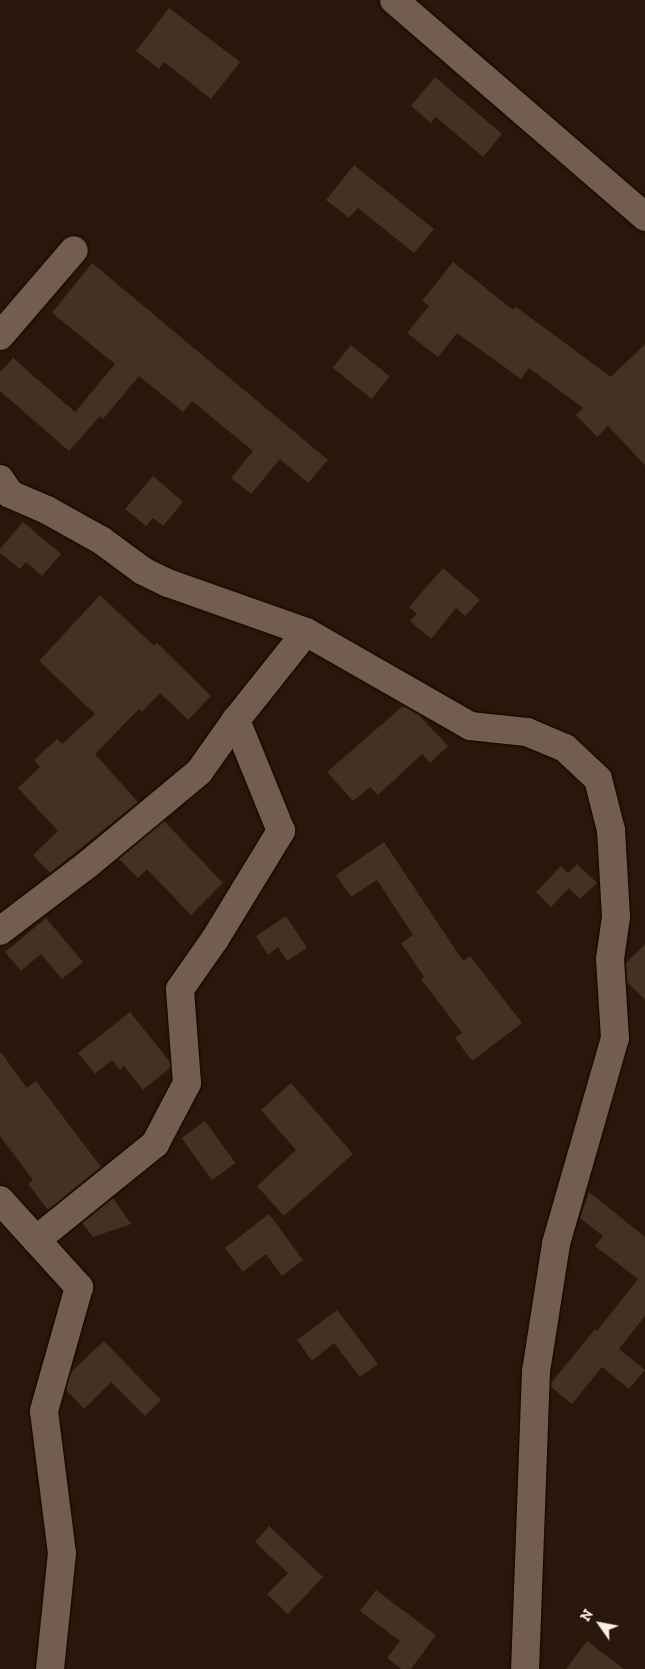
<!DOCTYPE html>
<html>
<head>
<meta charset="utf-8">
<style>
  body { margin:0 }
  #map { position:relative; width:645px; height:1669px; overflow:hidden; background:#28170a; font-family:"Zilla Slab",serif }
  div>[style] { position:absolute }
  .building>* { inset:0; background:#443123; transform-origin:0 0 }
  .roads { filter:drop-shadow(0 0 1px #100300) drop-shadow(0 0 1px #100300) }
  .minor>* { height:28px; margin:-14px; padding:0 14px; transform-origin:14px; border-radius:14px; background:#735d4f }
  span { translate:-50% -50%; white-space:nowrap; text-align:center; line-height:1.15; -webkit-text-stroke:4px #28170a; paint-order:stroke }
  .north { position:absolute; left:575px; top:1599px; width:50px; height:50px; -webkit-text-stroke:4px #28170a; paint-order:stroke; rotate:303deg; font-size:14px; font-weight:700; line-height:20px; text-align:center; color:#f9ece4 }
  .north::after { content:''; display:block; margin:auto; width:18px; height:22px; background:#f9ece4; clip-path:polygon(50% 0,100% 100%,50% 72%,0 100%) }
</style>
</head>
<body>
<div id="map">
  <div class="building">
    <i style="clip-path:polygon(169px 8px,240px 62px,211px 99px,164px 62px,159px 69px,136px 51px)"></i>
    <i style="clip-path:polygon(435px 77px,502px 134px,483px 157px,436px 117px,431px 123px,411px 106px)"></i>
    <i style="clip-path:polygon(354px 165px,434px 229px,414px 253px,358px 208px,349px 218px,326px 200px)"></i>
    <i style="clip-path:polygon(453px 262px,513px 310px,516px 307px,611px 377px,645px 344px,645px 465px,608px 426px,597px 437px,576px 415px,583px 408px,529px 368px,521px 379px,457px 333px,438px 357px,407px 333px,429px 306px,422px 301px)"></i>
    <i style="clip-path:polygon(92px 263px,328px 460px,308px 483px,280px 459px,251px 494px,231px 478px,253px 451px,192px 401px,183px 412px,139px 376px,103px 419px,100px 416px,69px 451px,0 391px,0 372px,13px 358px,75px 412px,115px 364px,52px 313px)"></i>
    <i style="left:351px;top:345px;width:50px;height:29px;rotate:39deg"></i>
    <i style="clip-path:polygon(153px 476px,183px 502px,163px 526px,153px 518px,146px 526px,125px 509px)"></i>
    <i style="clip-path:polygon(23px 522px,61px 554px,42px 576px,26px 562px,20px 569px,0 553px,0 549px)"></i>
    <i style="clip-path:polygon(443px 568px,480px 600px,465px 616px,456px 608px,431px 639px,410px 621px,417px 614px,409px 607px)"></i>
    <i style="clip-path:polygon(100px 595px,154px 646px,157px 643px,211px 696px,188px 720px,160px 693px,142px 712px,139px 709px,95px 754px,138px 802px,50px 873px,33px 855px,58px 831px,18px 788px,40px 767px,34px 760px,57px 739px,62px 744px,95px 714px,39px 661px)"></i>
    <i style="clip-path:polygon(403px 706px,419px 715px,448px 746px,430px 763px,422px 754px,378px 795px,370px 787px,353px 801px,327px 772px)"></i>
    <i style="clip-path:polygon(164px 821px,223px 883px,191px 915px,147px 869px,138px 878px,119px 859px)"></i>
    <i style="clip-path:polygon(384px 842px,463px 961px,470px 956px,522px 1023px,472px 1061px,455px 1038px,462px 1033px,421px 979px,424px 977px,401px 943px,413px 935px,377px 880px,351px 897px,336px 875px)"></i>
    <i style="clip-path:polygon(577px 864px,597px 883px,580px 899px,569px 888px,551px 907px,536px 892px,561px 866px,568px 873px)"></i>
    <i style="clip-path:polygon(286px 916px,307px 948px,287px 961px,278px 947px,268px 955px,256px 936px)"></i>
    <i style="clip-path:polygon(46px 918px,83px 962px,62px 979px,41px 954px,21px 971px,5px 952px)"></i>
    <i style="clip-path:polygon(645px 944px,645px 1000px,627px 982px,626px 963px)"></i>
    <i style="clip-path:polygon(130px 1012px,170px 1062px,170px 1068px,143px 1090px,124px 1066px,120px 1070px,112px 1060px,95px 1074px,78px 1053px)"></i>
    <i style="clip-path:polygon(0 1051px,27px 1088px,36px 1081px,101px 1167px,48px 1210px,28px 1184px,33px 1180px,0 1136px)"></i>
    <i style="clip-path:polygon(291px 1083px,353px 1154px,284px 1216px,257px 1186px,296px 1150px,261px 1110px)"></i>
    <i style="left:205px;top:1121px;width:52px;height:29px;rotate:54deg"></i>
    <i style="clip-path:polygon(589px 1192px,645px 1237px,645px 1316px,619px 1349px,645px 1370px,629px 1389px,602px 1367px,572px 1404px,551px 1387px,551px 1383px,595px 1329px,597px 1331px,638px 1279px,595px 1246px,603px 1236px,580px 1218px)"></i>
    <i style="clip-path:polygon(113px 1198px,131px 1224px,93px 1237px,82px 1223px)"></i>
    <i style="clip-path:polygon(269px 1214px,303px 1260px,282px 1276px,266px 1254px,243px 1272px,225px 1248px)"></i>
    <i style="clip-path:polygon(337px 1310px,378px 1364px,360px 1377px,334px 1343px,312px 1361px,297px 1340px)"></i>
    <i style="clip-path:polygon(104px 1341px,161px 1400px,145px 1416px,111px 1382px,84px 1409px,66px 1390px,71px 1372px)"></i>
    <i style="clip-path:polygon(269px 1526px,323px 1577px,288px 1614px,267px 1594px,288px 1573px,255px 1542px)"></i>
    <i style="clip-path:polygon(376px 1590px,436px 1635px,411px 1669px,401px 1669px,387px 1658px,400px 1641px,360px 1611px)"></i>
    <i style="clip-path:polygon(587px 1641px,624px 1669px,566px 1669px)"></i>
  </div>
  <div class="roads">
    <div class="minor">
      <i style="left:394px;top:0;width:332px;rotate:40.8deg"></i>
      <i style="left:0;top:336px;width:113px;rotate:-49.3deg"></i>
      <i style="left:0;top:479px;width:18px;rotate:56deg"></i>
      <i style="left:10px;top:494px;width:40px;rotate:23.4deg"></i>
      <i style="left:47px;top:510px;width:62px;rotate:29.1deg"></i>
      <i style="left:101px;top:540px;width:52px;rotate:36.4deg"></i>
      <i style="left:143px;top:571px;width:28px;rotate:26deg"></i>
      <i style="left:168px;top:583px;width:146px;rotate:19.5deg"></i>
      <i style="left:306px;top:632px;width:189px;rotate:29.8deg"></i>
      <i style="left:470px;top:726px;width:57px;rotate:6deg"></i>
      <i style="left:527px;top:732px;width:41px;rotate:22.8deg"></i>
      <i style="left:565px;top:748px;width:45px;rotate:43.2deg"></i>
      <i style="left:598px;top:779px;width:53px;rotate:75.7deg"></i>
      <i style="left:611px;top:830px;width:87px;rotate:86.7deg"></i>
      <i style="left:616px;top:917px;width:42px;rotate:98.1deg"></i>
      <i style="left:610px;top:959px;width:79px;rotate:86.4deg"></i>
      <i style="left:615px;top:1038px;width:214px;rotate:106deg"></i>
      <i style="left:556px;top:1244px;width:129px;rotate:98.9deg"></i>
      <i style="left:536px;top:1371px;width:298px;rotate:92.1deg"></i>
      <i style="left:0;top:931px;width:109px;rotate:-37.2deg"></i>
      <i style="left:87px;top:865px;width:146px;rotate:-39.7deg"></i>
      <i style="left:199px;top:772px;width:64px;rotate:-54.6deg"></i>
      <i style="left:236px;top:720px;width:112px;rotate:-51.5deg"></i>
      <i style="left:0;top:1200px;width:118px;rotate:47.8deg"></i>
      <i style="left:79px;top:1287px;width:129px;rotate:105.8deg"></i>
      <i style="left:44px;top:1411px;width:143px;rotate:82.8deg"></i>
      <i style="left:62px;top:1553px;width:117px;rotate:95.9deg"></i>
      <i style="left:36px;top:1240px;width:153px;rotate:-38.9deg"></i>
      <i style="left:155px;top:1144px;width:69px;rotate:-62.3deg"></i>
      <i style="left:187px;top:1083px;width:94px;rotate:-94.3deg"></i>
      <i style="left:180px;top:989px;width:61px;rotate:-55deg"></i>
      <i style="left:215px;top:939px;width:127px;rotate:-58.6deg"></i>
      <i style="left:281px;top:831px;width:120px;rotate:-112.1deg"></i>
    </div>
  </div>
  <div class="north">N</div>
</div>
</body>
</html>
